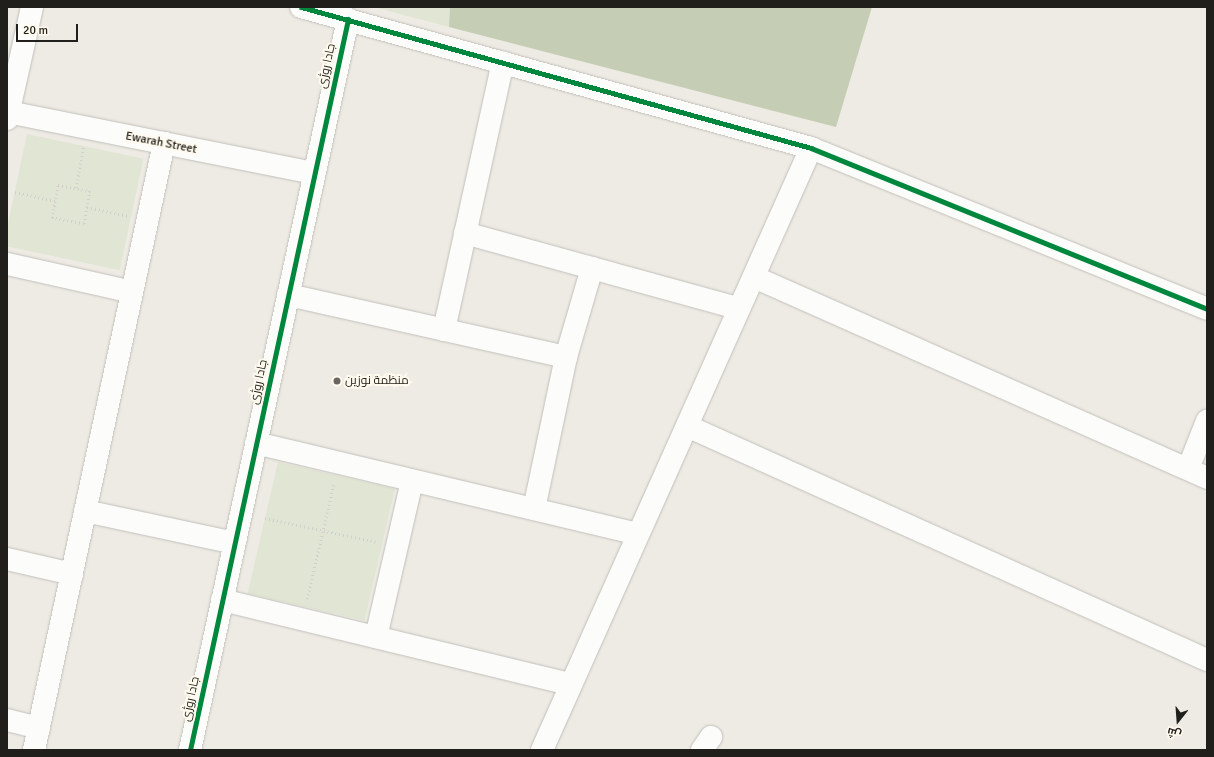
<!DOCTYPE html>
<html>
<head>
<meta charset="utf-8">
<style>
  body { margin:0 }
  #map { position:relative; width:1214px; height:757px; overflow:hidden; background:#eeebe4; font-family:Signika,Cairo,sans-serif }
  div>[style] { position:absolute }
  .green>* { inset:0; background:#e0e6d3; transform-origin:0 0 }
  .forest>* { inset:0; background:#c5cdb4 }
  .path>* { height:2.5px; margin-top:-1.25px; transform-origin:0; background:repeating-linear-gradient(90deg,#d1d0ce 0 1px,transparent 0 4px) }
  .roads { filter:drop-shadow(0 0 1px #c1bfba) drop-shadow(0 0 1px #c1bfba) }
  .minor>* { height:22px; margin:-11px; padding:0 11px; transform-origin:11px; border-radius:11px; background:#fcfcfb }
  .cycleway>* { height:5px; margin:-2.5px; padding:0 2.5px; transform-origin:2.5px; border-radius:2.5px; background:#00873e }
  .dots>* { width:11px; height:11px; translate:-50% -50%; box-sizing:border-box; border:2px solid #fffaee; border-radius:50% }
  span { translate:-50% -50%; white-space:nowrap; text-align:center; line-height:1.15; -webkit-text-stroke:4px #fffaee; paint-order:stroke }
  .street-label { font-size:12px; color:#211f1b }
  .poi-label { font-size:12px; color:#211f1b }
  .left { translate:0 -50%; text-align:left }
  .frame { position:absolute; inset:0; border:8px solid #211f1b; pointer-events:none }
  .north { position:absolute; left:1158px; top:701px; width:40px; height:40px; -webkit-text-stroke:3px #fffaee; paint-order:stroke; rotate:197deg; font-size:11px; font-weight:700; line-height:16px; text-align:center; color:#211f1b }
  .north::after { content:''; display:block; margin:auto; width:14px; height:18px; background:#211f1b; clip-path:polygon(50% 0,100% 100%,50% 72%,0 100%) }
  .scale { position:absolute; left:16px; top:24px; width:62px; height:18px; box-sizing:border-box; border:2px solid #211f1b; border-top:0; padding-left:5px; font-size:12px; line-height:14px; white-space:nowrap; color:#211f1b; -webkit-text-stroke:3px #fffaee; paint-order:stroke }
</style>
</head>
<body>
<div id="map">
  <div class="green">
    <i style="clip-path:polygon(374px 7px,450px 7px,449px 27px)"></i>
    <i style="left:27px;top:134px;width:119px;height:114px;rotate:12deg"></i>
    <i style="left:278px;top:462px;width:120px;height:135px;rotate:13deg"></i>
  </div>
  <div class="forest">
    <i style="clip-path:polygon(450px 7px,872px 7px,836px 127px,449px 27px)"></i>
  </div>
  <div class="path">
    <i style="left:58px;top:185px;width:33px;rotate:11deg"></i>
    <i style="left:90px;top:191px;width:34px;rotate:100deg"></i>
    <i style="left:84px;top:224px;width:33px;rotate:-169deg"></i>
    <i style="left:52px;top:218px;width:34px;rotate:-80deg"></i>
    <i style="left:76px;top:188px;width:41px;rotate:-80.1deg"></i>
    <i style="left:15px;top:192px;width:41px;rotate:12.7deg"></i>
    <i style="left:87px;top:207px;width:42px;rotate:12.4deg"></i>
    <i style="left:265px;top:518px;width:115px;rotate:12.1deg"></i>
    <i style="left:307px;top:599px;width:119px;rotate:-76.9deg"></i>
  </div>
  <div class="roads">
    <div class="minor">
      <i style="left:301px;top:7px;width:529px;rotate:15.45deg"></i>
      <i style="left:811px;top:148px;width:427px;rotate:22.1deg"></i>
      <i style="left:8px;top:112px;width:312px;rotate:11.3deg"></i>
      <i style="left:7px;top:119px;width:115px;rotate:-77.4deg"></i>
      <i style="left:465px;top:233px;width:282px;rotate:15.4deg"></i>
      <i style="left:7px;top:264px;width:128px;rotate:12.6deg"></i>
      <i style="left:754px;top:277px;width:496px;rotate:23.9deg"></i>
      <i style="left:288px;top:295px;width:285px;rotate:12.6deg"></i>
      <i style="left:444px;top:330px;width:274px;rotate:-77.6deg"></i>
      <i style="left:687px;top:426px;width:570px;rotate:24.23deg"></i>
      <i style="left:256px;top:443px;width:392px;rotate:13.4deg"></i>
      <i style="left:1188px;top:469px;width:52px;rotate:-68.4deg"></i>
      <i style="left:534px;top:509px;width:155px;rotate:-78.1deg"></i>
      <i style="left:566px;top:357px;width:93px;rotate:-73.7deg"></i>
      <i style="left:85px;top:511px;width:152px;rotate:12.1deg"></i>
      <i style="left:7px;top:559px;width:67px;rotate:13deg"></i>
      <i style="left:222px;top:600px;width:357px;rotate:13.6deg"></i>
      <i style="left:376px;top:637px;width:160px;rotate:-77deg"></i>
      <i style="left:7px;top:720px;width:33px;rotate:14deg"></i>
      <i style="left:34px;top:750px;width:621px;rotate:-77.91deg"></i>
      <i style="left:190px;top:750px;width:748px;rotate:-77.8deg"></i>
      <i style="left:542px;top:750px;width:659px;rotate:-65.92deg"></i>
      <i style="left:702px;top:750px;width:16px;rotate:-55deg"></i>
    </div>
  </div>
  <div class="cycleway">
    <i style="left:301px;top:7px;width:529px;rotate:15.45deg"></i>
    <i style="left:811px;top:148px;width:427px;rotate:22.1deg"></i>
    <i style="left:190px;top:750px;width:748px;rotate:-77.8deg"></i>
  </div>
  <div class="dots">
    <i style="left:337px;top:381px;background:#696661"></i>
  </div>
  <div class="street-label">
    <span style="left:327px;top:66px;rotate:-78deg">جادا روژی</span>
    <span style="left:161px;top:143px;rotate:11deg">Ewarah Street</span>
    <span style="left:259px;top:382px;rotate:-78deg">جادا روژی</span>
    <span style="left:191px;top:699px;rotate:-78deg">جادا روژی</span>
  </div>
  <div class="poi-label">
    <span class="left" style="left:345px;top:381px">منظمة نوزين</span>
  </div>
  <div class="frame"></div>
  <div class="north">ش</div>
  <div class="scale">20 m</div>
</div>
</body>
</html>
